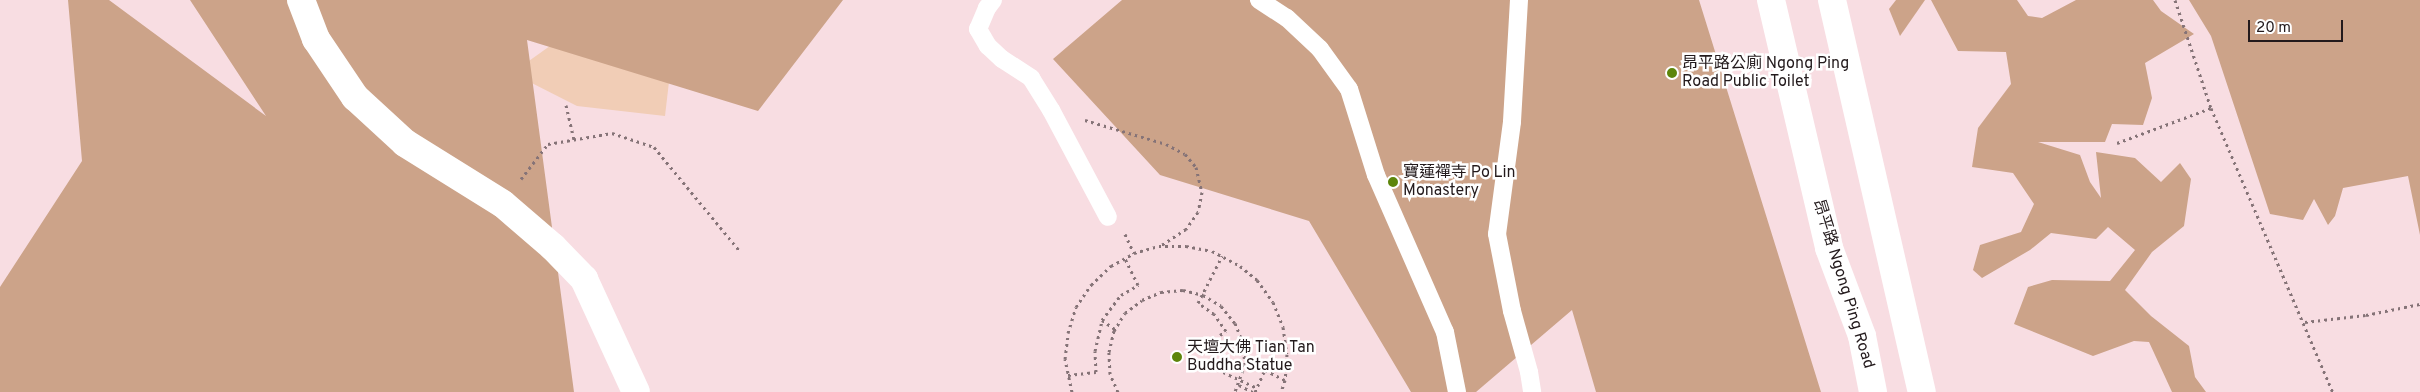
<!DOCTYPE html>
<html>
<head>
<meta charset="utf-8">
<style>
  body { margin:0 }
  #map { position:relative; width:2420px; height:392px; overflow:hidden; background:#f8dde2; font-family:Overpass,"Noto Sans TC",sans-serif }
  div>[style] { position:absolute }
  .green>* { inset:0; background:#f1cdb6 }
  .forest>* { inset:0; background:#cca389 }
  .path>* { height:3px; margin-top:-1.5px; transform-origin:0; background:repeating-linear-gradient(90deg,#857377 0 2.5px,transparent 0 6.5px) }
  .lane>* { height:18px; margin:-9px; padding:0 9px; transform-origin:9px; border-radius:9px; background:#fff }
  .street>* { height:28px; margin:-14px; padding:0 14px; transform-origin:14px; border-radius:14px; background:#fff }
  .dots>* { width:14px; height:14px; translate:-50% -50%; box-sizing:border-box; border:2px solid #fff; border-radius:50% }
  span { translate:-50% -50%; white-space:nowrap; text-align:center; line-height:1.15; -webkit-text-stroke:5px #fff; paint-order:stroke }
  .poi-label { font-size:16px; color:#231a1c }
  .left { translate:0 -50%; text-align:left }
  .street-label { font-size:16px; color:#231a1c }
  .scale { position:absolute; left:2248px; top:20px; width:95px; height:22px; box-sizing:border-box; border:2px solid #231a1c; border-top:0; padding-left:6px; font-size:15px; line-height:18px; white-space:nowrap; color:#231a1c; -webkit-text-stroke:4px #fff; paint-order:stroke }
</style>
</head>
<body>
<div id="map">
  <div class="green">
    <i style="clip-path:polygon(571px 31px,672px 56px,665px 116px,577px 106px,512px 73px)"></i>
  </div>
  <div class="forest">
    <i style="clip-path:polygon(68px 0,109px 0,266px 116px,190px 0,843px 0,758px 111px,527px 40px,574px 392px,0 392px,0 287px,82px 161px)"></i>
    <i style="clip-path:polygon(1122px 0,1699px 0,1821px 392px,1596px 392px,1572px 310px,1476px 392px,1411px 392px,1309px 221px,1160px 175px,1053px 59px)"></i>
    <i style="clip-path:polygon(1896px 0,1925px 0,1900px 36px,1889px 9px)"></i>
    <i style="clip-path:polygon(1931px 0,2017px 0,2028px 16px,2042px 18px,2076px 0,2153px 0,2161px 11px,2194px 34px,2145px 63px,2152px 98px,2143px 125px,2112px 124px,2105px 142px,2038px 142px,2080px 155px,2090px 182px,2101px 198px,2096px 152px,2135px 158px,2161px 182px,2180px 163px,2191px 179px,2184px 226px,2152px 252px,2125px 290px,2151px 316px,2189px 346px,2195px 377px,2206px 392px,2172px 392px,2149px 342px,2134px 341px,2093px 356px,2014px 324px,2028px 287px,2052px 280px,2110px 281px,2135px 250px,2108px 227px,2096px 239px,2051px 233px,2030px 250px,1982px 278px,1973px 270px,1980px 245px,2021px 232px,2034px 204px,2013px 173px,1972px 167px,1978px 128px,2011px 84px,2006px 52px,1958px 51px)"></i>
    <i style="clip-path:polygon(2189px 0,2420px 0,2420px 235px,2408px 176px,2343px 188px,2335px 216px,2328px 225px,2314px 199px,2303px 220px,2270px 214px,2211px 36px)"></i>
  </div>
  <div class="path">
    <i style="left:2175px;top:0;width:114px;rotate:71.6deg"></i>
    <i style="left:566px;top:105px;width:36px;rotate:77deg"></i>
    <i style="left:1085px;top:120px;width:84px;rotate:16.5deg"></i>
    <i style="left:1166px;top:144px;width:21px;rotate:28deg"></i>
    <i style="left:1185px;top:154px;width:17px;rotate:50deg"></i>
    <i style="left:1196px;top:167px;width:26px;rotate:77deg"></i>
    <i style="left:1202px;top:192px;width:20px;rotate:101deg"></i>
    <i style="left:1198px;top:212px;width:21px;rotate:125deg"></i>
    <i style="left:1186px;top:229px;width:31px;rotate:147deg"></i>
    <i style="left:2117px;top:143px;width:100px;rotate:-20.4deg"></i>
    <i style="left:2211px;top:108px;width:309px;rotate:66.8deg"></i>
    <i style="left:521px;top:179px;width:44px;rotate:-52.4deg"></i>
    <i style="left:548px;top:144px;width:65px;rotate:-9.8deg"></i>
    <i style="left:612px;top:133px;width:44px;rotate:18.4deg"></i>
    <i style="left:654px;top:147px;width:134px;rotate:50.5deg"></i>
    <i style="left:1125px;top:234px;width:21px;rotate:65deg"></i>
    <i style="left:1102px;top:320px;width:16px;rotate:35deg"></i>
    <i style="left:2305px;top:322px;width:61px;rotate:-6.5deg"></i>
    <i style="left:2366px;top:315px;width:55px;rotate:-11.5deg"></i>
    <i style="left:1220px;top:335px;width:7px;rotate:-34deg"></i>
    <i style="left:1226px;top:331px;width:21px;rotate:-125deg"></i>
    <i style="left:1214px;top:314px;width:19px;rotate:-145deg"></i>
    <i style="left:1198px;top:303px;width:53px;rotate:-62.9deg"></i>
    <i style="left:1223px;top:372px;width:38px;rotate:25deg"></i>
    <i style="left:1068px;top:375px;width:28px;rotate:-6deg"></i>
    <i style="left:1096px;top:372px;width:21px;rotate:-93deg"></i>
    <i style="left:1095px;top:351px;width:32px;rotate:-77deg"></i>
    <i style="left:1102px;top:320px;width:31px;rotate:-53deg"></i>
    <i style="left:1121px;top:295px;width:20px;rotate:-30deg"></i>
    <i style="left:1138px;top:285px;width:30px;rotate:-116deg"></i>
    <i style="left:1239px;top:385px;width:16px;rotate:27deg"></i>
    <i style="left:1072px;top:392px;width:34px;rotate:-102deg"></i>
    <i style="left:1065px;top:359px;width:26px;rotate:-83deg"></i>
    <i style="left:1068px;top:333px;width:27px;rotate:-73deg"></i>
    <i style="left:1076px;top:307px;width:27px;rotate:-56deg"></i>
    <i style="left:1091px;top:285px;width:28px;rotate:-44deg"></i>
    <i style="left:1111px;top:266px;width:26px;rotate:-29deg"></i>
    <i style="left:1134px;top:253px;width:26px;rotate:-16deg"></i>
    <i style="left:1159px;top:246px;width:27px"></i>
    <i style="left:1186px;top:246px;width:26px;rotate:11deg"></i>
    <i style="left:1212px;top:251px;width:32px;rotate:28deg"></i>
    <i style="left:1240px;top:266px;width:22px;rotate:39deg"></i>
    <i style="left:1257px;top:280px;width:27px;rotate:54deg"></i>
    <i style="left:1273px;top:302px;width:27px;rotate:68deg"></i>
    <i style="left:1283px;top:327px;width:27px;rotate:82deg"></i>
    <i style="left:1287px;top:354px;width:26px;rotate:94deg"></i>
    <i style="left:1285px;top:380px;width:13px;rotate:108deg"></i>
    <i style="left:1118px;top:392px;width:20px;rotate:-114deg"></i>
    <i style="left:1110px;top:374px;width:22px;rotate:-93deg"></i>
    <i style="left:1109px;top:352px;width:22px;rotate:-77deg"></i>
    <i style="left:1114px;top:331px;width:21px;rotate:-59deg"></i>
    <i style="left:1125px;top:313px;width:21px;rotate:-37deg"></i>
    <i style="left:1142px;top:300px;width:21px;rotate:-23deg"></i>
    <i style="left:1161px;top:292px;width:22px;rotate:-5deg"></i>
    <i style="left:1183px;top:290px;width:21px;rotate:14deg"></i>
    <i style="left:1203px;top:295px;width:21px;rotate:31deg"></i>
    <i style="left:1221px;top:306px;width:22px;rotate:51deg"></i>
    <i style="left:1235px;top:323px;width:22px;rotate:68deg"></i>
    <i style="left:1243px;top:343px;width:21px;rotate:85deg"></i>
    <i style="left:1245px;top:364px;width:30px;rotate:110deg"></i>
    <i style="left:1255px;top:392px;width:24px;rotate:-66deg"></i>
    <i style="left:1265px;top:370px;width:22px;rotate:27deg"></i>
  </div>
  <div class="lane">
    <i style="left:993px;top:0;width:10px;rotate:127deg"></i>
    <i style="left:987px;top:8px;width:23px;rotate:113deg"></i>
    <i style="left:978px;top:29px;width:20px;rotate:60deg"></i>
    <i style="left:988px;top:46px;width:19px;rotate:43deg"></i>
    <i style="left:1002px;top:59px;width:35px;rotate:33deg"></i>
    <i style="left:1031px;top:78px;width:38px;rotate:58deg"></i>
    <i style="left:1051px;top:110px;width:121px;rotate:62deg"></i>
    <i style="left:1259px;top:0;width:33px;rotate:33deg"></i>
    <i style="left:1287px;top:18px;width:45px;rotate:43.2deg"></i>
    <i style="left:1320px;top:49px;width:49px;rotate:54.1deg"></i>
    <i style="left:1349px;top:89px;width:90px;rotate:72.6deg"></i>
    <i style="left:1376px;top:175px;width:171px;rotate:66.3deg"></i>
    <i style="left:1445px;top:332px;width:61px;rotate:78.7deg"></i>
    <i style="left:1519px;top:0;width:122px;rotate:93.3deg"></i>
    <i style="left:1512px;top:122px;width:113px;rotate:97.6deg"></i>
    <i style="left:1497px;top:234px;width:78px;rotate:79deg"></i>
    <i style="left:1512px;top:311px;width:63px;rotate:74.4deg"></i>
    <i style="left:1529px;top:372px;width:20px;rotate:81deg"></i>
  </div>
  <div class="street">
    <i style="left:301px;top:0;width:42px;rotate:69deg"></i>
    <i style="left:316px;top:39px;width:70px;rotate:56.1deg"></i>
    <i style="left:355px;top:97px;width:68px;rotate:42.6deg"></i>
    <i style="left:405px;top:143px;width:115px;rotate:31.9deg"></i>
    <i style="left:503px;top:204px;width:66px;rotate:40.7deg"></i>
    <i style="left:553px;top:247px;width:45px;rotate:45.9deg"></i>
    <i style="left:584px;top:279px;width:124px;rotate:65.3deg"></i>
    <i style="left:1771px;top:0;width:255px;rotate:76.8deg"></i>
    <i style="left:1829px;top:248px;width:94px;rotate:69.4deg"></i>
    <i style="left:1862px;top:336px;width:57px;rotate:78.9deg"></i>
    <i style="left:1832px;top:0;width:402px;rotate:77.1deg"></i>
  </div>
  <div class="dots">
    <i style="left:1672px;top:73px;background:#5d850b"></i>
    <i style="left:1393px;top:182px;background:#5d850b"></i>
    <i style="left:1177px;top:357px;background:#5d850b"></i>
  </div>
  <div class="poi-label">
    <span class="left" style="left:1682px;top:73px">昂平路公廁 Ngong Ping<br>Road Public Toilet</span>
    <span class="left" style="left:1403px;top:182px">寶蓮禪寺 Po Lin<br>Monastery</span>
    <span class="left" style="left:1187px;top:357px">天壇大佛 Tian Tan<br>Buddha Statue</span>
  </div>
  <div class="street-label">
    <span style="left:1843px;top:284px;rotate:73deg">昂平路 Ngong Ping Road</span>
  </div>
  <div class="scale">20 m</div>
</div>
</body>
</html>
